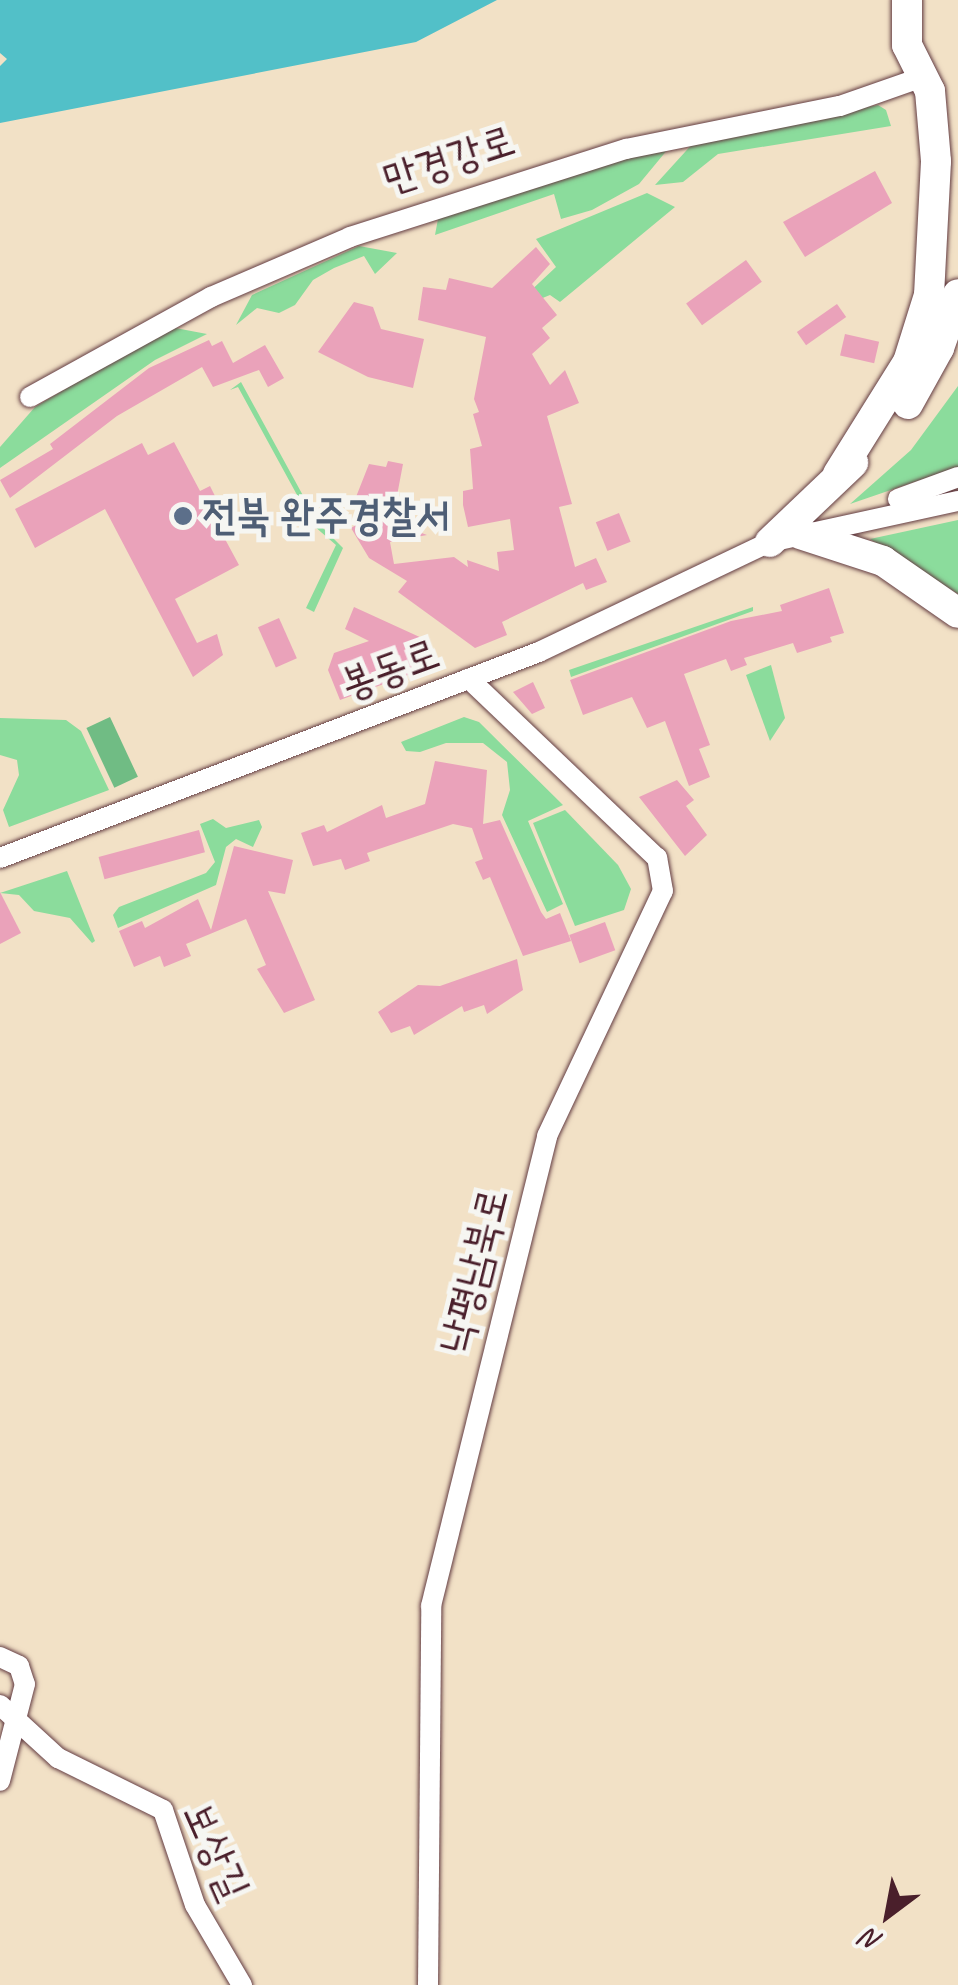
<!DOCTYPE html>
<html>
<head>
<meta charset="utf-8">
<style>
  body { margin:0 }
  #map { position:relative; width:958px; height:1985px; overflow:hidden; background:#f2e1c6; font-family:Caveat,"Poor Story",sans-serif }
  div>[style] { position:absolute }
  .green>* { inset:0; background:#8bdc9c }
  .forest>* { inset:0; background:#70bc84; transform-origin:0 0 }
  .water>* { inset:0; background:#52c0c8 }
  .building>* { inset:0; background:#eaa2ba; transform-origin:0 0 }
  .roads { filter:drop-shadow(0 0 2px #633c42) drop-shadow(0 0 2px #633c42) }
  .street>* { height:20px; margin:-10px; padding:0 10px; transform-origin:10px; border-radius:10px; background:#fff }
  .secondary>* { height:30px; margin:-15px; padding:0 15px; transform-origin:15px; border-radius:15px; background:#fff }
  .dots>* { width:28px; height:28px; translate:-50% -50%; box-sizing:border-box; border:5px solid #f6f6f2; border-radius:50% }
  span { translate:-50% -50%; white-space:nowrap; text-align:center; line-height:1.15; -webkit-text-stroke:10px #f6f6f2; paint-order:stroke }
  .street-label { font-size:42px; color:#4a1f2b }
  .service-label { font-size:42px; color:#4e5e75; font-weight:700 }
  .left { translate:0 -50%; text-align:left }
  .north { position:absolute; left:838px; top:1865px; width:100px; height:100px; -webkit-text-stroke:8px #f6f6f2; paint-order:stroke; rotate:212deg; font-size:28px; font-weight:700; line-height:40px; text-align:center; color:#4a1f2b }
  .north::after { content:''; display:block; margin:auto; width:35px; height:45px; background:#4a1f2b; clip-path:polygon(50% 0,100% 100%,50% 72%,0 100%) }
</style>
</head>
<body>
<div id="map">
  <div class="green">
    <i style="clip-path:polygon(878px 105px,886px 110px,891px 126px,718px 154px,683px 182px,655px 185px,695px 141px)"></i>
    <i style="clip-path:polygon(668px 149px,639px 184px,592px 210px,561px 219px,554px 194px,435px 235px,438px 219px,567px 172px)"></i>
    <i style="clip-path:polygon(647px 193px,675px 207px,560px 302px,550px 295px,508px 312px,556px 267px,536px 239px)"></i>
    <i style="clip-path:polygon(359px 246px,397px 253px,375px 274px,364px 256px,334px 268px,313px 280px,295px 305px,279px 313px,257px 308px,236px 325px,252px 295px)"></i>
    <i style="clip-path:polygon(170px 327px,207px 334px,155px 360px,0 468px,0 447px,35px 407px)"></i>
    <i style="clip-path:polygon(241px 382px,318px 523px,343px 548px,314px 612px,306px 608px,336px 545px,314px 526px,238px 387px,230px 390px)"></i>
    <i style="clip-path:polygon(958px 386px,958px 467px,850px 504px,911px 450px)"></i>
    <i style="clip-path:polygon(958px 520px,958px 594px,870px 539px)"></i>
    <i style="clip-path:polygon(753px 607px,753px 611px,571px 677px,569px 670px)"></i>
    <i style="clip-path:polygon(771px 665px,785px 718px,770px 741px,746px 675px)"></i>
    <i style="clip-path:polygon(464px 717px,479px 722px,563px 805px,528px 821px,563px 904px,547px 912px,502px 815px,510px 790px,507px 762px,483px 743px,446px 743px,420px 752px,406px 751px,401px 742px)"></i>
    <i style="clip-path:polygon(0 718px,66px 720px,81px 731px,109px 790px,9px 827px,3px 810px,19px 775px,17px 760px,0 755px)"></i>
    <i style="clip-path:polygon(565px 810px,618px 865px,631px 889px,624px 910px,575px 926px,533px 823px)"></i>
    <i style="clip-path:polygon(213px 819px,226px 828px,259px 820px,262px 827px,253px 847px,236px 839px,226px 847px,216px 885px,118px 928px,113px 915px,119px 907px,206px 873px,215px 862px,200px 824px)"></i>
    <i style="clip-path:polygon(67px 871px,95px 941px,92px 943px,70px 918px,34px 911px,19px 895px,0 893px)"></i>
  </div>
  <div class="forest">
    <i style="left:110px;top:717px;width:66px;height:26px;rotate:65deg"></i>
  </div>
  <div class="water">
    <i style="clip-path:polygon(0 0,497px 0,416px 42px,0 123px,0 66px,7px 59px,0 53px)"></i>
  </div>
  <div class="building">
    <i style="clip-path:polygon(875px 171px,892px 203px,805px 257px,783px 222px)"></i>
    <i style="clip-path:polygon(536px 247px,550px 264px,532px 284px,557px 315px,542px 328px,550px 338px,532px 354px,550px 385px,565px 370px,579px 403px,547px 416px,572px 504px,559px 507px,575px 567px,596px 558px,607px 582px,586px 590px,583px 583px,502px 622px,507px 635px,475px 648px,398px 592px,407px 581px,369px 558px,351px 528px,391px 504px,356px 497px,369px 464px,386px 467px,388px 461px,403px 464px,392px 522px,427px 535px,390px 542px,394px 564px,454px 557px,468px 567px,467px 560px,499px 571px,497px 552px,514px 550px,510px 519px,468px 527px,463px 505px,463px 491px,473px 489px,470px 449px,482px 446px,473px 414px,479px 412px,474px 399px,486px 337px,418px 320px,423px 287px,446px 290px,449px 278px,492px 288px)"></i>
    <i style="left:746px;top:260px;width:27px;height:74px;rotate:54deg"></i>
    <i style="clip-path:polygon(354px 302px,373px 307px,381px 329px,424px 339px,413px 388px,368px 377px,318px 352px)"></i>
    <i style="left:837px;top:304px;width:16px;height:49px;rotate:55deg"></i>
    <i style="left:845px;top:334px;width:35px;height:22px;rotate:13deg"></i>
    <i style="clip-path:polygon(209px 340px,212px 346px,222px 341px,233px 363px,265px 345px,284px 378px,268px 387px,259px 370px,213px 387px,202px 367px,117px 416px,10px 498px,0 480px,53px 449px,50px 444px,149px 368px)"></i>
    <i style="clip-path:polygon(174px 442px,200px 491px,210px 486px,222px 510px,212px 515px,239px 565px,175px 599px,197px 643px,217px 634px,223px 655px,193px 677px,105px 509px,35px 548px,15px 509px,142px 443px,148px 455px)"></i>
    <i style="left:619px;top:513px;width:31px;height:25px;rotate:68deg"></i>
    <i style="clip-path:polygon(829px 588px,844px 633px,830px 637px,832px 642px,797px 653px,793px 643px,744px 658px,747px 665px,731px 671px,726px 659px,684px 674px,710px 745px,699px 749px,710px 777px,689px 786px,665px 721px,647px 728px,632px 697px,583px 715px,570px 680px,731px 621px,782px 611px,780px 605px)"></i>
    <i style="clip-path:polygon(354px 607px,424px 639px,433px 666px,340px 700px,328px 670px,334px 653px,369px 641px,345px 629px)"></i>
    <i style="left:279px;top:618px;width:44px;height:23px;rotate:66deg"></i>
    <i style="clip-path:polygon(533px 682px,545px 708px,532px 714px,513px 692px)"></i>
    <i style="clip-path:polygon(435px 761px,487px 770px,483px 824px,500px 820px,541px 912px,546px 919px,560px 913px,571px 941px,523px 956px,490px 877px,483px 880px,475px 862px,483px 859px,472px 828px,453px 824px,367px 853px,370px 861px,345px 870px,341px 859px,313px 866px,301px 833px,324px 825px,327px 832px,382px 805px,386px 818px,425px 804px)"></i>
    <i style="clip-path:polygon(677px 780px,694px 800px,686px 806px,707px 835px,685px 856px,639px 797px)"></i>
    <i style="left:199px;top:830px;width:23px;height:104px;rotate:75deg"></i>
    <i style="clip-path:polygon(234px 846px,293px 860px,285px 894px,268px 891px,315px 1000px,284px 1013px,257px 969px,266px 965px,246px 919px,186px 944px,191px 956px,164px 967px,160px 956px,134px 967px,119px 931px,142px 921px,145px 928px,198px 899px,211px 930px)"></i>
    <i style="clip-path:polygon(0 892px,21px 933px,0 944px)"></i>
    <i style="left:605px;top:922px;width:30px;height:38px;rotate:70deg"></i>
    <i style="clip-path:polygon(517px 959px,523px 990px,487px 1014px,484px 1005px,464px 1012px,462px 1006px,414px 1035px,410px 1026px,391px 1033px,378px 1012px,418px 985px,440px 986px)"></i>
  </div>
  <div class="roads">
    <div class="street">
      <i style="left:30px;top:397px;width:207px;rotate:-28.9deg"></i>
      <i style="left:211px;top:297px;width:151px;rotate:-23.3deg"></i>
      <i style="left:350px;top:237px;width:290px;rotate:-17.7deg"></i>
      <i style="left:626px;top:149px;width:218px;rotate:-11.4deg"></i>
      <i style="left:840px;top:106px;width:85px;rotate:-19.3deg"></i>
      <i style="left:898px;top:499px;width:64px;rotate:-20.1deg"></i>
      <i style="left:0;top:858px;width:577px;rotate:-20.92deg"></i>
      <i style="left:539px;top:652px;width:256px;rotate:-25.5deg"></i>
      <i style="left:770px;top:542px;width:192px;rotate:-12.3deg"></i>
      <i style="left:0;top:1657px;width:21px;rotate:25deg"></i>
      <i style="left:19px;top:1666px;width:19px;rotate:72deg"></i>
      <i style="left:25px;top:1684px;width:100px;rotate:104.5deg"></i>
      <i style="left:0;top:1705px;width:79px;rotate:42.4deg"></i>
      <i style="left:58px;top:1758px;width:117px;rotate:26.3deg"></i>
      <i style="left:163px;top:1810px;width:100px;rotate:71.4deg"></i>
      <i style="left:195px;top:1905px;width:93px;rotate:59.6deg"></i>
      <i style="left:428px;top:1985px;width:379px;rotate:-89.5deg"></i>
      <i style="left:431px;top:1606px;width:484px;rotate:-76.1deg"></i>
      <i style="left:547px;top:1136px;width:271px;rotate:-64.7deg"></i>
      <i style="left:663px;top:891px;width:34px;rotate:-100deg"></i>
      <i style="left:657px;top:858px;width:260px;rotate:-136.4deg"></i>
    </div>
    <div class="secondary">
      <i style="left:908px;top:404px;width:64px;rotate:-61deg"></i>
      <i style="left:939px;top:348px;width:57px;rotate:-70.6deg"></i>
      <i style="left:838px;top:474px;width:132px;rotate:-58deg"></i>
      <i style="left:908px;top:362px;width:70px;rotate:-72.6deg"></i>
      <i style="left:929px;top:295px;width:134px;rotate:-87deg"></i>
      <i style="left:936px;top:161px;width:70px;rotate:-94.9deg"></i>
      <i style="left:930px;top:91px;width:51px;rotate:-116.6deg"></i>
      <i style="left:907px;top:45px;width:45px;rotate:-90deg"></i>
      <i style="left:800px;top:534px;width:87px;rotate:18deg"></i>
      <i style="left:883px;top:561px;width:91px;rotate:34.7deg"></i>
      <i style="left:770px;top:542px;width:115px;rotate:-43.6deg"></i>
    </div>
  </div>
  <div class="dots">
    <i style="left:183px;top:516px;background:#5c6f8a"></i>
  </div>
  <div class="street-label">
    <span style="left:449px;top:160px;rotate:-18deg">만경강로</span>
    <span style="left:390px;top:669px;rotate:-20deg">봉동로</span>
    <span style="left:474px;top:1271px;rotate:-76deg">낙평남북로</span>
    <span style="left:216px;top:1851px;rotate:66deg">보상길</span>
  </div>
  <div class="service-label">
    <span class="left" style="left:203px;top:516px">전북 완주경찰서</span>
  </div>
  <div class="north">N</div>
</div>
</body>
</html>
